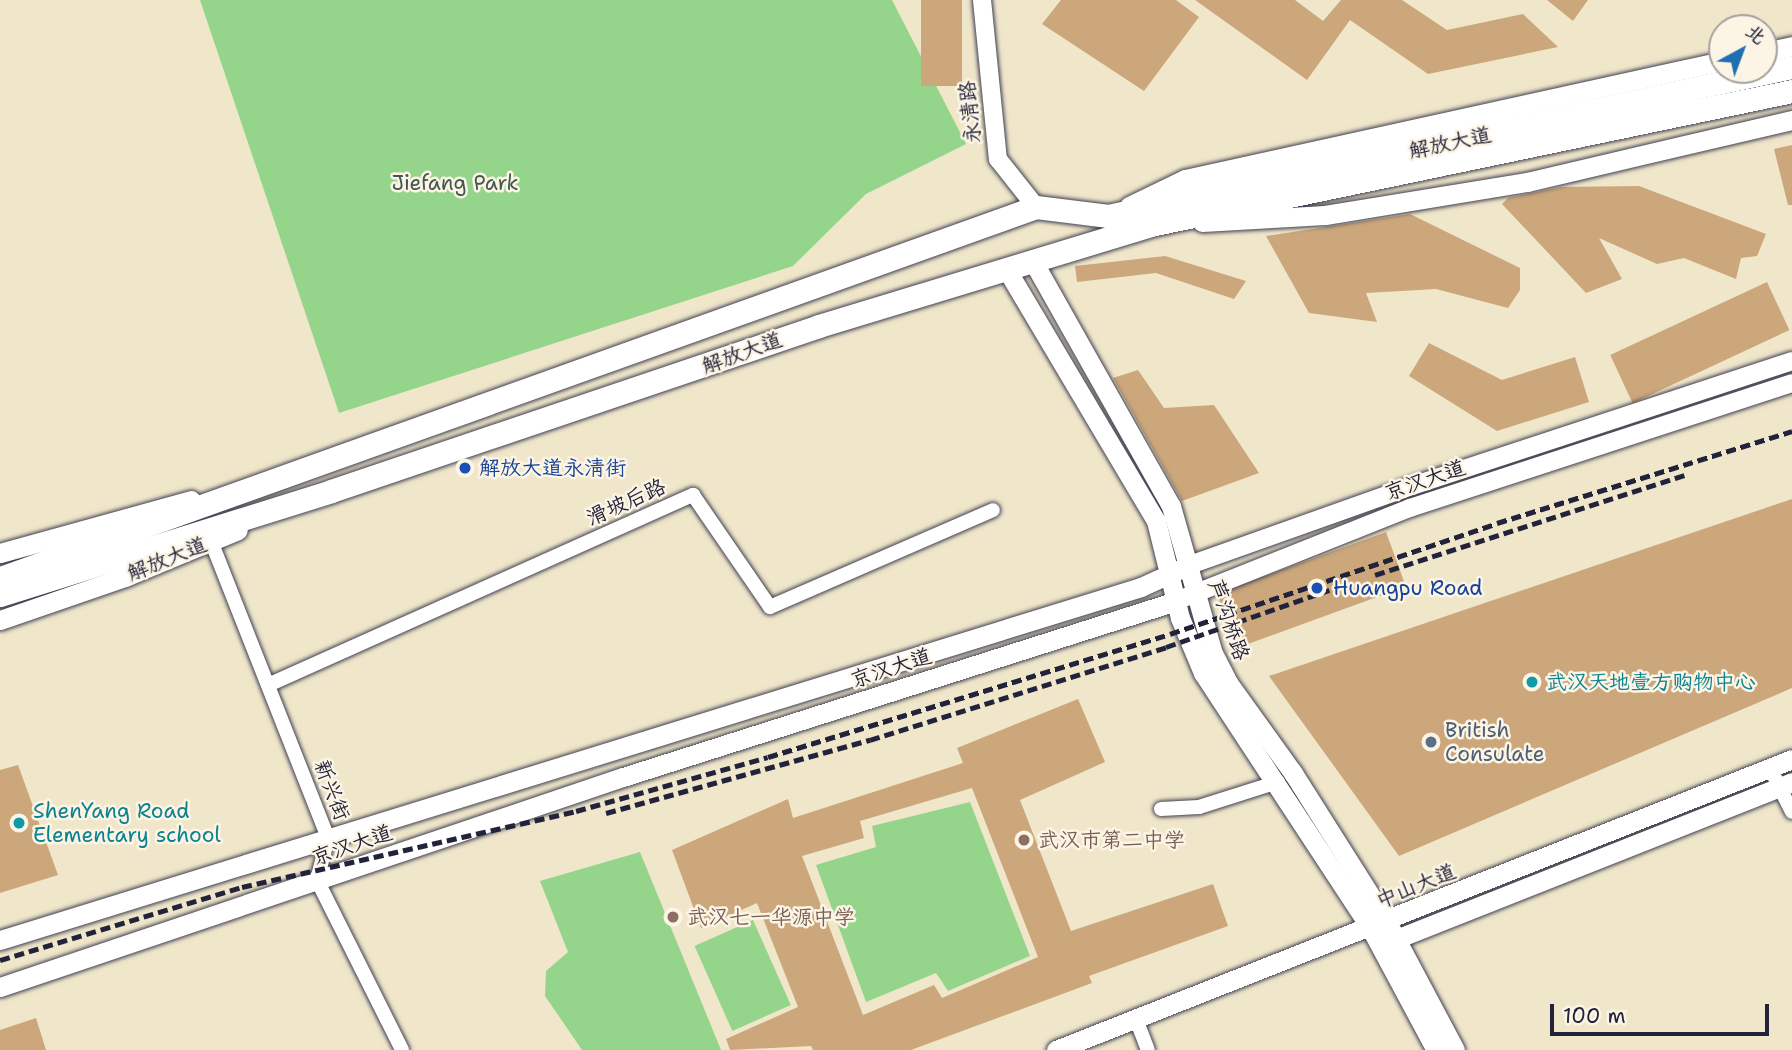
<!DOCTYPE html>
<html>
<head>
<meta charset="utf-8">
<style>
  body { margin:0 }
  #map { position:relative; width:1792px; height:1050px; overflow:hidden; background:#f0e7cb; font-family:"Shantell Sans","LXGW WenKai TC",sans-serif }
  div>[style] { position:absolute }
  .green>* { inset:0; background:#95d58b; transform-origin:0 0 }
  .building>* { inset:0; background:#cba77b; transform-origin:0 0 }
  .roads { filter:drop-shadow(0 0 2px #414051) drop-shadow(0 0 2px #414051) }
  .minor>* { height:14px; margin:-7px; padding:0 7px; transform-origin:7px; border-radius:7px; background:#fff }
  .tertiary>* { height:18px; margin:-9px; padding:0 9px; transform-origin:9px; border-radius:9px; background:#fff }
  .secondary>* { height:19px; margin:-9.5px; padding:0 9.5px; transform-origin:9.5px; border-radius:9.5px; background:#fff }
  .primary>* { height:23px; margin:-11.5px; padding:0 11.5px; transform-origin:11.5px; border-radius:11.5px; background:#fff }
  .rail>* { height:4.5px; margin-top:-2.25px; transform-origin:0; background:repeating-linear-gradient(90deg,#22223b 0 10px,transparent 0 15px) }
  .dots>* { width:19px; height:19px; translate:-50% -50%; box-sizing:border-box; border:4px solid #fcf5e5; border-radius:50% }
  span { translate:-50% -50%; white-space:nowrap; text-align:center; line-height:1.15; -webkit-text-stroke:5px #fcf5e5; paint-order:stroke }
  .street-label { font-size:21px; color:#22223b }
  .park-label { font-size:21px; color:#445853 }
  .transit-label { font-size:21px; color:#164399 }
  .left { translate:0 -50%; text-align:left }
  .culture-label { font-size:21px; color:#0d838f }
  .service-label { font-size:21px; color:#4e5e75 }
  .education-label { font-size:21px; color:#785e54 }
  .north { position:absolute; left:1708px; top:14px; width:70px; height:70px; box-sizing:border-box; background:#fcf5e5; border:2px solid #a5a1a1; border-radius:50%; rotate:41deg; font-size:19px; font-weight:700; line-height:28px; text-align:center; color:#22223b }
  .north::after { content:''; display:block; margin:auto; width:24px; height:32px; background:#1f6fb2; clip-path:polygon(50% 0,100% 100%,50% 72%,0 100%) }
  .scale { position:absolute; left:1550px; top:1004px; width:219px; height:32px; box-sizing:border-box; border:4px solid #22223b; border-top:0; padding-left:9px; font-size:21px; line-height:24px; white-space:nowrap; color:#22223b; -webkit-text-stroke:5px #fcf5e5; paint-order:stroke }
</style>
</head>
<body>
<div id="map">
  <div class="green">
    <i style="clip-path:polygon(200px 0,892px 0,966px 144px,866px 194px,793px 266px,339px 413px)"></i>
    <i style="clip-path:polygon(970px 802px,1030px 956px,948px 991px,936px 973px,866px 1002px,816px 865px,876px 847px,872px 826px)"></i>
    <i style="clip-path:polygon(640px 852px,721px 1050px,582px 1050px,545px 996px,546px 971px,568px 952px,540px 881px)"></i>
    <i style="left:753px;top:920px;width:93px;height:64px;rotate:66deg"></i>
  </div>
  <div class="building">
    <i style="left:921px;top:0;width:41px;height:86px"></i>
    <i style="clip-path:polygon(1061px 0,1176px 0,1199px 17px,1144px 91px,1042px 24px)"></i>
    <i style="clip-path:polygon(1195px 0,1295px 0,1323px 21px,1341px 0,1402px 0,1447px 30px,1523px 14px,1558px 47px,1428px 74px,1350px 20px,1307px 80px)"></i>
    <i style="clip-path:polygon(1547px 0,1588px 0,1573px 21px)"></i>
    <i style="clip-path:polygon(1792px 145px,1792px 205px,1788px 205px,1774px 149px)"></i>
    <i style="clip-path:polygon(1639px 186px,1766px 234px,1757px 256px,1741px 258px,1736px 279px,1684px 258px,1657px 264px,1599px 238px,1622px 279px,1586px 293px,1502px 204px,1508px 198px,1561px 187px)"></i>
    <i style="clip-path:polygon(1410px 214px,1520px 268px,1520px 290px,1508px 308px,1436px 289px,1366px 293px,1377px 322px,1309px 313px,1266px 236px)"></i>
    <i style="clip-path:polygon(1165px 256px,1246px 281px,1234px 299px,1156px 273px,1077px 282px,1075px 266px)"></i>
    <i style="left:1767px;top:282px;width:53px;height:173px;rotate:65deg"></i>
    <i style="clip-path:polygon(1429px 343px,1502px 380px,1575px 357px,1589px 402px,1497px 431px,1409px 376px)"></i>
    <i style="clip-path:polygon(1138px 370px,1164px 408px,1214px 405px,1259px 473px,1182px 501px,1113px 378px)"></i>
    <i style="clip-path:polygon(1792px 499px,1792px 688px,1399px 856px,1269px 676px)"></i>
    <i style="left:1386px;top:532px;width:58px;height:180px;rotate:70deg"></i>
    <i style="clip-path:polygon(evenodd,1078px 699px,1105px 762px,1020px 800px,1071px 931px,1213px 884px,1228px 926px,1089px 976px,1092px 983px,911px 1050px,813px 1050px,811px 1046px,730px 1050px,726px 1039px,798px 1007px,757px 903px,701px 928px,672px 850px,788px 799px,793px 818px,963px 763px,957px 748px,1078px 699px,972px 788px,1038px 957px,942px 998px,934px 985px,863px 1015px,802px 856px,864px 838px,860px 821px,972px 788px)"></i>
    <i style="clip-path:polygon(18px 765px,58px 875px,0 893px,0 770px)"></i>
    <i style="clip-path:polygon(36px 1018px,46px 1050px,0 1050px,0 1030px)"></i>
  </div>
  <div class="roads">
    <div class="minor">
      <i style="left:211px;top:541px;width:319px;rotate:68.5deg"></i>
      <i style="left:328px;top:838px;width:43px;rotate:104.7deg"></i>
      <i style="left:317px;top:880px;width:190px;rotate:63.4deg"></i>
      <i style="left:268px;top:685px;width:466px;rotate:-24.1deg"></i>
      <i style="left:693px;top:495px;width:136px;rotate:55.5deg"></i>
      <i style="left:770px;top:607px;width:243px;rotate:-23.5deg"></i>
      <i style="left:1770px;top:768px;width:49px;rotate:63.4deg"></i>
      <i style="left:1161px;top:809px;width:38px;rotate:-3deg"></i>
      <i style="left:1199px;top:807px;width:83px;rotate:-17.6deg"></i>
      <i style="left:1136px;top:1019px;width:33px;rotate:69deg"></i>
    </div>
    <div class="tertiary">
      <i style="left:982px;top:0;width:160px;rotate:84.3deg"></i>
      <i style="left:998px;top:159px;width:61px;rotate:51.6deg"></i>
      <i style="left:1187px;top:566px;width:229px;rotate:-19.6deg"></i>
      <i style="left:1403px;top:489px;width:410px;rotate:-18.2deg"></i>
      <i style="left:1176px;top:601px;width:252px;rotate:-21.7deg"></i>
      <i style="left:1410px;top:508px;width:402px;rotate:-18.1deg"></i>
    </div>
    <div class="secondary">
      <i style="left:1764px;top:52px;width:29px;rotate:-12deg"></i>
      <i style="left:1129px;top:206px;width:62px;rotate:-25.7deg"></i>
      <i style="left:1185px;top:179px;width:550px;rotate:-12.39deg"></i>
      <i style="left:1202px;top:222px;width:123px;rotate:-3.3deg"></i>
      <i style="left:1325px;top:215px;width:205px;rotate:-9.3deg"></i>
      <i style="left:1527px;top:182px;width:272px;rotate:-13.2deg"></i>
      <i style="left:1034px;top:263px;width:279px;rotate:60.6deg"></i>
      <i style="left:1171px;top:506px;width:153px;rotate:74.1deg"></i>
      <i style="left:1213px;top:653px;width:35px;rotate:63deg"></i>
      <i style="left:1229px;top:684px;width:110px;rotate:54.3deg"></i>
      <i style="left:1293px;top:773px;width:174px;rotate:57.7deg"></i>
      <i style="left:1386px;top:920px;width:147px;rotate:62deg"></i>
      <i style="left:1007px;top:270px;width:292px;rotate:59.3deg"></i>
      <i style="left:1156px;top:521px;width:100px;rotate:76.1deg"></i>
      <i style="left:1180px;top:618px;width:60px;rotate:67.3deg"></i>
      <i style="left:1203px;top:673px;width:306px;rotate:56.7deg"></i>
      <i style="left:1371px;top:929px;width:137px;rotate:61.8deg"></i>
      <i style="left:0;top:553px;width:198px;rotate:-15.5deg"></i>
      <i style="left:0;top:620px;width:132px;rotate:-19deg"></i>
      <i style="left:125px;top:577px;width:122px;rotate:-22.6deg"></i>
      <i style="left:1384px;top:939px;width:12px"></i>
      <i style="left:1396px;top:939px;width:426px;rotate:-21.6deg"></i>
      <i style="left:0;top:940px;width:1194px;rotate:-17.19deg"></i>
      <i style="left:1141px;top:587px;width:51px;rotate:-24.5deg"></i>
      <i style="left:0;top:987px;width:657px;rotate:-18.63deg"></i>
      <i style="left:623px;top:777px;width:580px;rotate:-17.65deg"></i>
      <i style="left:1056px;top:1050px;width:791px;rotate:-21.57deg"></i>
    </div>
    <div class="primary">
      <i style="left:0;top:578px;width:1100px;rotate:-19.7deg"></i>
      <i style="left:1036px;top:207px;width:73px;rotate:7.1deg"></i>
      <i style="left:1108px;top:216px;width:700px;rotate:-12.29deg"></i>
      <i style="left:0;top:595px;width:347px;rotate:-17.4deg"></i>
      <i style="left:331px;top:491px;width:515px;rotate:-18.68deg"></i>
      <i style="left:819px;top:326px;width:351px;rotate:-16.9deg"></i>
      <i style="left:1155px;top:224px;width:651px;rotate:-11.79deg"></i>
    </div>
  </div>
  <div class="rail">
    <i style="left:1375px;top:575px;width:329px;rotate:-17.9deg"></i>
    <i style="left:606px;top:813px;width:274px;rotate:-15.5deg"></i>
    <i style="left:870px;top:740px;width:310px;rotate:-17.4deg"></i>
    <i style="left:1166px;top:647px;width:173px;rotate:-19.3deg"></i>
    <i style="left:0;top:960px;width:253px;rotate:-16.8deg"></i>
    <i style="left:242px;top:887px;width:343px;rotate:-12.8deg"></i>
    <i style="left:576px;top:811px;width:199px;rotate:-15.7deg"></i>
    <i style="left:768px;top:757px;width:420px;rotate:-17deg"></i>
    <i style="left:1170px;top:634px;width:345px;rotate:-18.7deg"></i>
    <i style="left:1497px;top:523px;width:309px;rotate:-17.3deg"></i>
  </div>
  <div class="dots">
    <i style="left:465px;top:468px;background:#1a4fb4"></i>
    <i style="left:1317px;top:588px;background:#1a4fb4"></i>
    <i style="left:1532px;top:682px;background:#0f9aa8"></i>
    <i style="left:1431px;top:742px;background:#5c6f8a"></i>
    <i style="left:19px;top:823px;background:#0f9aa8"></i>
    <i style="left:1024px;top:840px;background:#8d6e63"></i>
    <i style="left:673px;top:917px;background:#8d6e63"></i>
  </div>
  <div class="street-label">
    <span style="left:970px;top:112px;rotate:-96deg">永清路</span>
    <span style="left:1450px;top:143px;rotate:-12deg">解放大道</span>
    <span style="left:742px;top:353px;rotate:-20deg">解放大道</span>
    <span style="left:1425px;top:480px;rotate:-19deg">京汉大道</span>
    <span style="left:626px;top:502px;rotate:-24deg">滑坡后路</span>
    <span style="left:167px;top:559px;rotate:-22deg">解放大道</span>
    <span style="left:1229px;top:620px;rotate:71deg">芦沟桥路</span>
    <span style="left:891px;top:668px;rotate:-18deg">京汉大道</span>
    <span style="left:332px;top:790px;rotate:69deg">新兴街</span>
    <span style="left:352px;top:845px;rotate:-19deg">京汉大道</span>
    <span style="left:1416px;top:886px;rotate:-22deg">中山大道</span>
  </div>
  <div class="park-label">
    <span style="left:455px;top:183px">Jiefang Park</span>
  </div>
  <div class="transit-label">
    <span class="left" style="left:479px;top:468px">解放大道永清街</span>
    <span class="left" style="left:1333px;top:588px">Huangpu Road</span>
  </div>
  <div class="culture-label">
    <span class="left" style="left:1546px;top:682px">武汉天地壹方购物中心</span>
    <span class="left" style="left:33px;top:823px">ShenYang Road<br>Elementary school</span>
  </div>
  <div class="service-label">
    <span class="left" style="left:1445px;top:742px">British<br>Consulate</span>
  </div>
  <div class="education-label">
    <span class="left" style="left:1038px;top:840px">武汉市第二中学</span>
    <span class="left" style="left:687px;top:917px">武汉七一华源中学</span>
  </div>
  <div class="north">北</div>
  <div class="scale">100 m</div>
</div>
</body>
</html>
